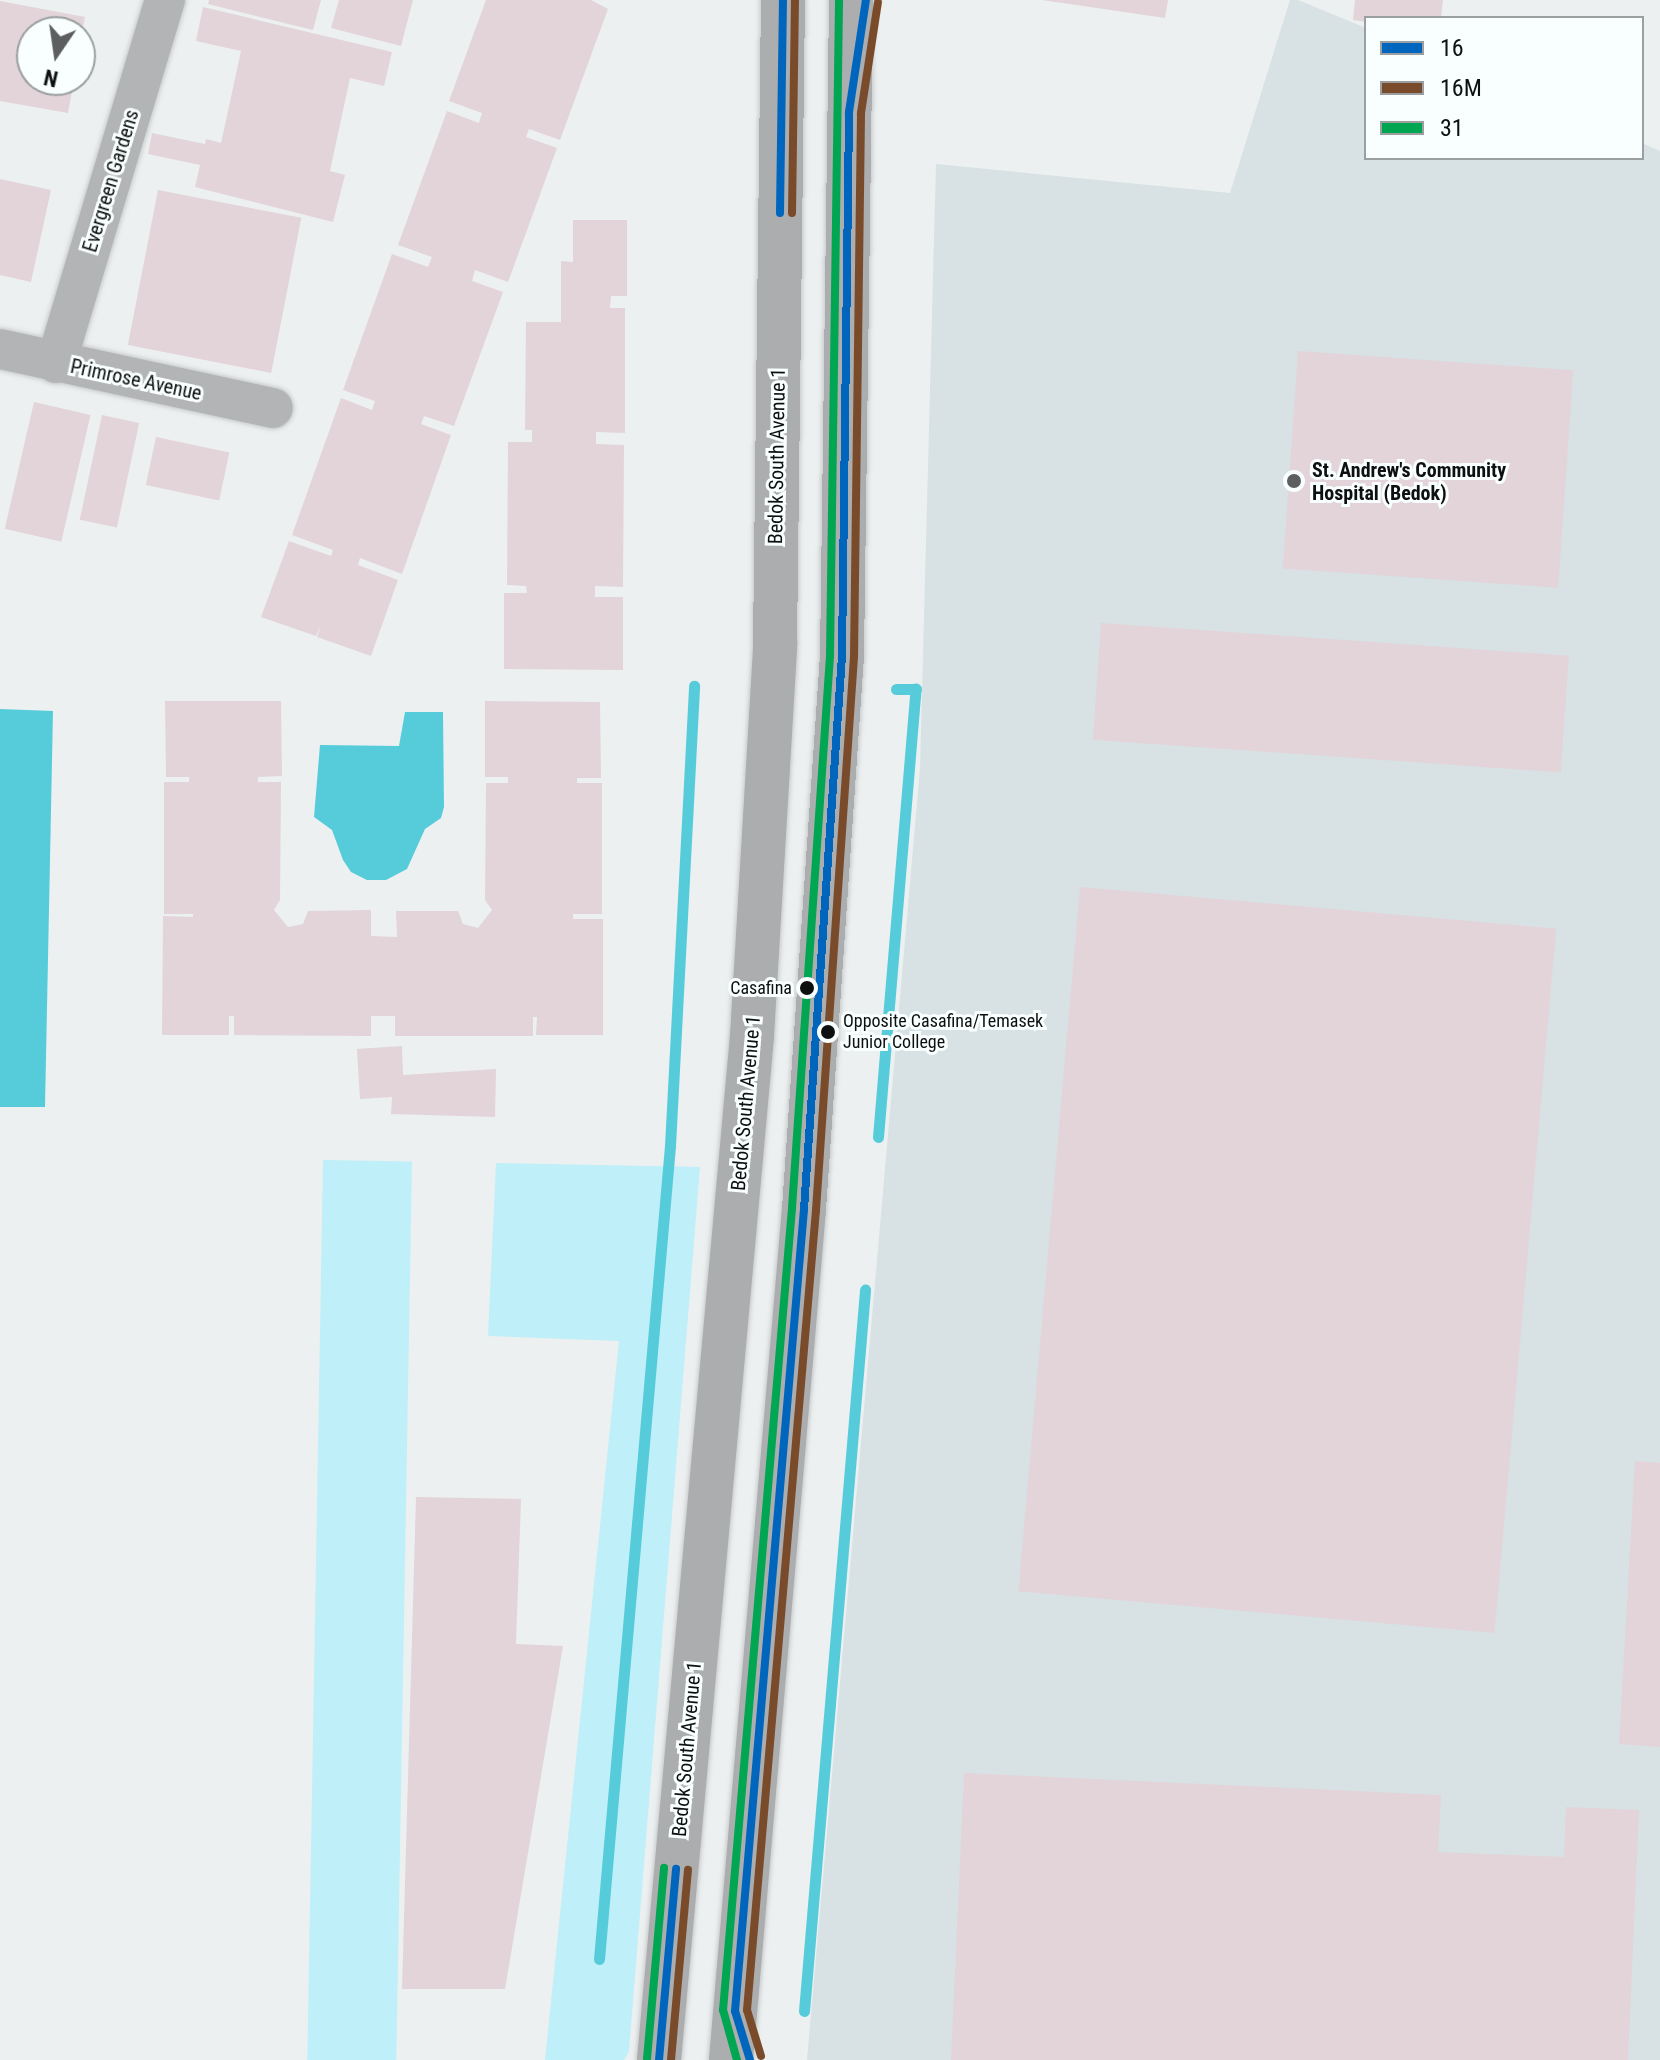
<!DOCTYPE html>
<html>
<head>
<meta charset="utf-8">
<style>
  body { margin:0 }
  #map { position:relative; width:1660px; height:2060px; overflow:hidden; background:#ecf0f1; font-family:"Roboto Condensed",sans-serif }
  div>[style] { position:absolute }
  .built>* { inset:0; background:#d8e1e4 }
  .green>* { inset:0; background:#bfeff8; transform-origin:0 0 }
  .water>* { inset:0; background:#56ccdb }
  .stream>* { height:11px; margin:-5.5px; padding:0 5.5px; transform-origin:5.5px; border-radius:5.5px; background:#56ccdb }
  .building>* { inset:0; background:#e2d4d8; transform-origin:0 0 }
  .roads { filter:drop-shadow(0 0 2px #c9cbcc) drop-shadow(0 0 2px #c9cbcc) }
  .minor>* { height:40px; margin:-20px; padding:0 20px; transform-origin:20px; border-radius:20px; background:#b3b4b5 }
  .major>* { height:44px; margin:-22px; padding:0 22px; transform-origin:22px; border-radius:22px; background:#abadae }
  .bus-1>* { height:8px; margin:-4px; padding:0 4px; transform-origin:4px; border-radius:4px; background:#0065bd }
  .bus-2>* { height:8px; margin:-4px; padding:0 4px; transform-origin:4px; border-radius:4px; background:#7a4b2a }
  .bus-3>* { height:8px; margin:-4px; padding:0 4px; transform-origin:4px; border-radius:4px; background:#00a651 }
  .dots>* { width:22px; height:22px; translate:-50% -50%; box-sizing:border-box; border:4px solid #f9feff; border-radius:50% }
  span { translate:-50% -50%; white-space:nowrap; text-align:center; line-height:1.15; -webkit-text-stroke:6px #f9feff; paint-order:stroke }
  .bus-label { font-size:18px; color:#0e1010 }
  .right { translate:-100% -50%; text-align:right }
  .left { translate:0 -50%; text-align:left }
  .street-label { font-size:20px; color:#0e1010 }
  .poi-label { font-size:20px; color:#0e1010; font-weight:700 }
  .legend { position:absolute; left:1364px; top:16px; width:280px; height:144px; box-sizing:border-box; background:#f9feff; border:2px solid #9b9f9f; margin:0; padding:10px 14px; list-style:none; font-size:24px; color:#0e1010 }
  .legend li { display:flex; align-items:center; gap:16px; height:40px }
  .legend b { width:40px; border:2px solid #9b9f9f }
  .north { position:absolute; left:16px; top:16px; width:80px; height:80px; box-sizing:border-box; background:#f9feff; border:2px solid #9b9f9f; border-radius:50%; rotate:193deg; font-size:22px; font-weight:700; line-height:32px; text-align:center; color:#0e1010 }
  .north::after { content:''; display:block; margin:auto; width:28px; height:36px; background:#5c5e5f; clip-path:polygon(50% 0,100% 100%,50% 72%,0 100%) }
</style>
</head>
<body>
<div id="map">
  <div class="built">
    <i style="clip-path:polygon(1290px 0,1298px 0,1366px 28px,1366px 158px,1642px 158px,1642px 143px,1660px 151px,1660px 2060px,807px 2060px,920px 769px,936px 164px,1230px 193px)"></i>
  </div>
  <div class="green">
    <i style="left:323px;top:1160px;width:89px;height:901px;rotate:1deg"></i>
    <i style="clip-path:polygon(496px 1163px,700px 1167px,629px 2051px,624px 2060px,545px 2060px,619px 1341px,488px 1336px)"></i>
  </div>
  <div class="water">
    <i style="clip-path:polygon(0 709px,53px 711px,45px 1107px,0 1107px)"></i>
    <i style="clip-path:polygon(405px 712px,443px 712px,444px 807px,441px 818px,425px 829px,407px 869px,386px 880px,367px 880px,351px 872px,343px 860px,332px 830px,314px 817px,320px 745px,399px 746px)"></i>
  </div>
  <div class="stream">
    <i style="left:878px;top:1137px;width:450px;rotate:-85.2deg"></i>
    <i style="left:916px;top:689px;width:20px;rotate:180deg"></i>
    <i style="left:599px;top:1959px;width:816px;rotate:-85.01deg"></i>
    <i style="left:670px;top:1146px;width:461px;rotate:-87deg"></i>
    <i style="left:804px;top:2011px;width:724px;rotate:-85.16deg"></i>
  </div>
  <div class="building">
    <i style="clip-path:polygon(209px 0,321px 0,313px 30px,208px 4px)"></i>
    <i style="clip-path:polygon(339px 0,413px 0,401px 46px,331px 28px)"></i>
    <i style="clip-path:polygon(486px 0,591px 0,608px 9px,560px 140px,529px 129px,526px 137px,557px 148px,508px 282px,475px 270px,472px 281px,503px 292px,454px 426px,424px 416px,421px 424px,451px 435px,402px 574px,360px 558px,358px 565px,398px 580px,371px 656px,317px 637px,321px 625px,316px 636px,261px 617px,289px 541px,331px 556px,333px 550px,292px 535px,341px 398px,372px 410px,375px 401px,343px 390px,392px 254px,428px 267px,432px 257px,398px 245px,447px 111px,479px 123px,482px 113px,449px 101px)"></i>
    <i style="clip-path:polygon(1042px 0,1168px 0,1165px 18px)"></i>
    <i style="clip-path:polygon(1355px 0,1443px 0,1441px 18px,1366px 18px,1366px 22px,1353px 20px)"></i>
    <i style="clip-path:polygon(0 1px,85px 17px,82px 32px,32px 32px,32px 80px,74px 80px,68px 113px,0 101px)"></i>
    <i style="clip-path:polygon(203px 7px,392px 52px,384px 86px,350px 78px,330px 171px,345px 175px,333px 222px,195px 187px,200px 165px,148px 154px,152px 133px,205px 144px,206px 139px,221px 143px,241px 51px,196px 41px)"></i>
    <i style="clip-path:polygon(0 179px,51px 190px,31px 282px,0 275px)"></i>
    <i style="left:158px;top:190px;width:146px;height:158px;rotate:11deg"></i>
    <i style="clip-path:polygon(573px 220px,627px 220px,627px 296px,611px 296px,610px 308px,625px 308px,625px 433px,596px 432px,596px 444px,624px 445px,623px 587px,595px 586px,595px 597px,623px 597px,623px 670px,504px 669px,504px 593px,527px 593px,526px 586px,507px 585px,508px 442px,532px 442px,532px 430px,525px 430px,526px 322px,561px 322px,561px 261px,573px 262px)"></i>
    <i style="left:1298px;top:351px;width:276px;height:218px;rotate:4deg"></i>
    <i style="left:34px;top:402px;width:58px;height:130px;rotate:13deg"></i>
    <i style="left:102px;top:415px;width:38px;height:107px;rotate:12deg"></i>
    <i style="left:156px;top:437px;width:75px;height:49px;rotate:12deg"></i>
    <i style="left:1101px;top:623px;width:469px;height:117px;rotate:4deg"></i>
    <i style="clip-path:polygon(165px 701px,281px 701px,282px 776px,258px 777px,258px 782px,281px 782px,280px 900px,274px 910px,288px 927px,303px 924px,308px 911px,371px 910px,371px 936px,397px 937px,396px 911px,458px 911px,463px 924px,478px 928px,492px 910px,485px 900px,486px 783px,508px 783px,508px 777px,485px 777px,485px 701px,600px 702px,601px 778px,577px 778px,577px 783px,602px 783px,602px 914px,573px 914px,573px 919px,603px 919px,603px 1035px,536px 1035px,537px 1017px,533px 1017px,533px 1036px,395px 1036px,395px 1016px,371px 1016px,371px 1036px,234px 1035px,234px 1016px,229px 1016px,229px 1035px,162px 1035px,163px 916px,193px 917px,193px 914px,164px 914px,164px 782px,189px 782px,189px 777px,166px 777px)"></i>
    <i style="left:1080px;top:887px;width:478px;height:707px;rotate:5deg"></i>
    <i style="clip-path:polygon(402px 1046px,403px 1075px,496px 1069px,495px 1117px,391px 1114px,392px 1097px,360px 1099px,357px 1049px)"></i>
    <i style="clip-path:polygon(1635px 1461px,1660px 1463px,1660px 1747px,1619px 1744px)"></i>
    <i style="clip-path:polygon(416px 1497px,521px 1499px,516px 1644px,563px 1646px,505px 1989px,402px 1989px)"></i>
    <i style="clip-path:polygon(964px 1773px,1441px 1795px,1438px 1852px,1564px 1857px,1566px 1807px,1639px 1810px,1628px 2060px,951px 2060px)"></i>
  </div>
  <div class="roads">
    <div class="minor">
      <i style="left:0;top:349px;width:279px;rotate:12.2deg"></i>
      <i style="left:56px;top:363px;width:379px;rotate:-73.3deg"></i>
    </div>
    <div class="major">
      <i style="left:659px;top:2060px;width:1028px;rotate:-84.81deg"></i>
      <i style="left:752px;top:1036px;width:393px;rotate:-86.6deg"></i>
      <i style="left:775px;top:644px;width:644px;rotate:-89.29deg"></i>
      <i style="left:731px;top:2060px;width:854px;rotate:-85.1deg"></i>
      <i style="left:804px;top:1209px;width:554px;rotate:-86.07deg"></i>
      <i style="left:842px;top:656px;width:656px;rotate:-89.21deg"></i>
    </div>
  </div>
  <div class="bus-1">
    <i style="left:780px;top:213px;width:213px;rotate:-89.2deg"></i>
    <i style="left:659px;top:2060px;width:192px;rotate:-84.9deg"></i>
    <i style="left:750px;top:2060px;width:51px;rotate:-107deg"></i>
    <i style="left:735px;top:2011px;width:805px;rotate:-85.08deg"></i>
    <i style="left:804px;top:1209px;width:554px;rotate:-86.07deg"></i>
    <i style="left:842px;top:656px;width:544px;rotate:-89.26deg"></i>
    <i style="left:849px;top:112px;width:113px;rotate:-81.4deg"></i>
  </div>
  <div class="bus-2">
    <i style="left:792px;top:213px;width:213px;rotate:-89.2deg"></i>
    <i style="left:761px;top:2056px;width:48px;rotate:-106.9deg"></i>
    <i style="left:747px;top:2010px;width:803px;rotate:-85.07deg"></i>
    <i style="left:816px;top:1210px;width:554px;rotate:-86.07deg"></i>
    <i style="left:854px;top:657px;width:544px;rotate:-89.26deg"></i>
    <i style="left:861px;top:113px;width:112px;rotate:-81.3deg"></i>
    <i style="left:671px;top:2060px;width:191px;rotate:-84.9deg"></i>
  </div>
  <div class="bus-3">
    <i style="left:647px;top:2059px;width:192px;rotate:-84.9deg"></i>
    <i style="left:737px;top:2060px;width:52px;rotate:-105.6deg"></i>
    <i style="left:723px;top:2010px;width:805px;rotate:-85.08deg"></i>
    <i style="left:792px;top:1208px;width:553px;rotate:-86.06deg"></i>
    <i style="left:830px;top:656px;width:656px;rotate:-89.21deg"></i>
  </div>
  <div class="dots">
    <i style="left:1294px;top:481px;background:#5c5e5f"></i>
    <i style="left:807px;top:988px;background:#0e1010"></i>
    <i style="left:828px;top:1032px;background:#0e1010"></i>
  </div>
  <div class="bus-label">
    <span class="right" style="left:792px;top:988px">Casafina</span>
    <span class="left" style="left:843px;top:1032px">Opposite Casafina/Temasek<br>Junior College</span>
  </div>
  <div class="street-label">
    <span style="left:111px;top:181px;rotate:-73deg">Evergreen Gardens</span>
    <span style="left:136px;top:380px;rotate:12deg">Primrose Avenue</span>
    <span style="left:777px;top:456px;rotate:-89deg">Bedok South Avenue 1</span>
    <span style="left:746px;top:1103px;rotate:-85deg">Bedok South Avenue 1</span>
    <span style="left:687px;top:1749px;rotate:-85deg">Bedok South Avenue 1</span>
  </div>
  <div class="poi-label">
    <span class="left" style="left:1312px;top:482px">St. Andrew's Community<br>Hospital (Bedok)</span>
  </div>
  <ul class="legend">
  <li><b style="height:10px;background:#0065bd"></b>16</li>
  <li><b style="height:10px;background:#7a4b2a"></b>16M</li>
  <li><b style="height:10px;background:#00a651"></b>31</li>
  </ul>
  <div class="north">N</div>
</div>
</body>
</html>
